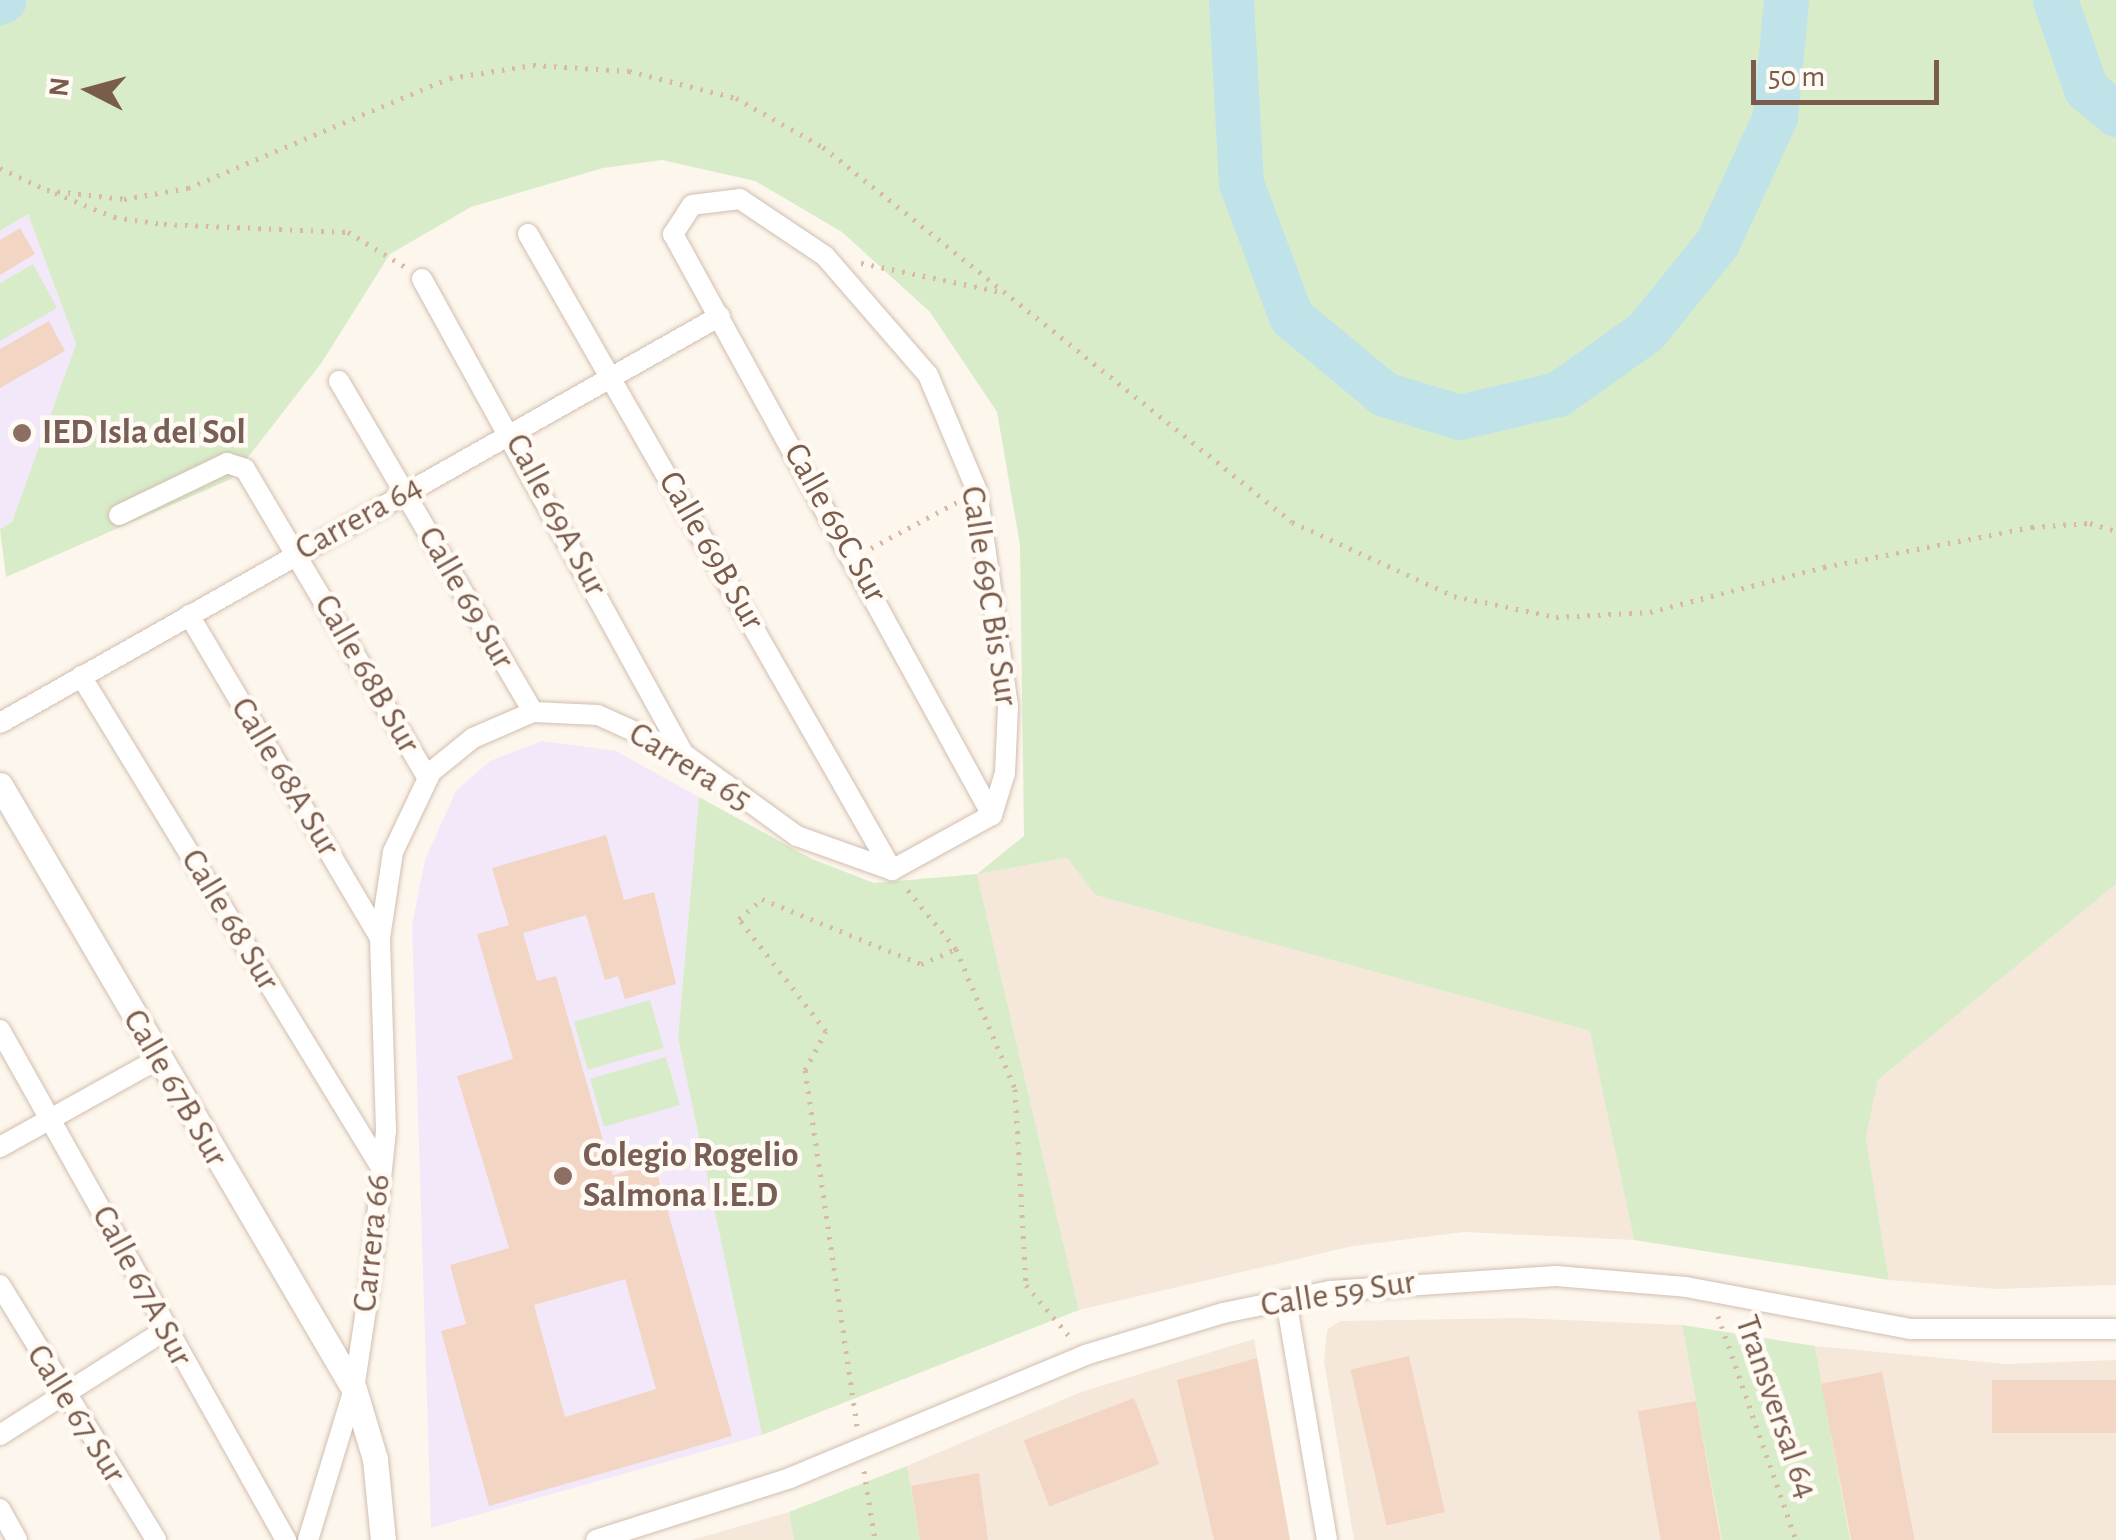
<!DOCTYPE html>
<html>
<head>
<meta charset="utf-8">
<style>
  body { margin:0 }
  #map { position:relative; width:2116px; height:1540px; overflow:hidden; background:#fdf6ec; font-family:"Alegreya Sans",sans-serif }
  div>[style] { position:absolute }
  .residential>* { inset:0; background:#f5e8da }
  .education>* { inset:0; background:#f3e8fa }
  .green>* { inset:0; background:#d8ecc9; transform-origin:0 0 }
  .river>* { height:45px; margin:-22.5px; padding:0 22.5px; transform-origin:22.5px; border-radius:22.5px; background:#bfe3e8 }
  .building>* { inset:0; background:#f3d5c3; transform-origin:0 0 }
  .path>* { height:5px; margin-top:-2.5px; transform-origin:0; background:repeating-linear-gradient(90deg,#d9b8a5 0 2.5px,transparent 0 10.5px) }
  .roads { filter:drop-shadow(0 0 2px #d1beb0) drop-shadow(0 0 2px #d1beb0) }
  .minor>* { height:20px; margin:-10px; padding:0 10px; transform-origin:10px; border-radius:10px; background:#fff }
  .tertiary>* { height:25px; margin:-12.5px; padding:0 12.5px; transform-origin:12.5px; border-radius:12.5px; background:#fff }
  .dots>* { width:28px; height:28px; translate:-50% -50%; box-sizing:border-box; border:5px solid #fffaf3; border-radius:50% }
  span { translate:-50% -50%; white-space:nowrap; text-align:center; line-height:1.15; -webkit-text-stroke:9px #fffaf3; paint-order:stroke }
  .education-label { font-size:35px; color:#785e54; font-weight:700 }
  .left { translate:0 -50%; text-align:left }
  .street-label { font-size:35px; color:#7a5c4d }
  .north { position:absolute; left:40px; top:40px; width:100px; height:100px; -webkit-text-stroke:8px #fffaf3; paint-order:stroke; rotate:276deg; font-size:28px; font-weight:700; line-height:40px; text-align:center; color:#7a5c4d }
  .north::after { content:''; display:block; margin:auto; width:35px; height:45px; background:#7a5c4d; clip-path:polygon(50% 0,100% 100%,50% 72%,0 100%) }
  .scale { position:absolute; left:1751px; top:60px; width:188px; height:45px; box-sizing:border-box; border:5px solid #7a5c4d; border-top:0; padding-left:12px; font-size:30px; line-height:35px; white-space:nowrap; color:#7a5c4d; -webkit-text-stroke:8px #fffaf3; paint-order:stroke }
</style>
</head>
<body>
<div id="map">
  <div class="residential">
    <i style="clip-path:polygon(1067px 858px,1095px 895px,1591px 1031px,1634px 1240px,1464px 1232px,1353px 1246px,1079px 1310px,977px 874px)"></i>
    <i style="clip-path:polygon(2116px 884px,2116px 1285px,1997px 1289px,1889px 1280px,1866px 1138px,1878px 1080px)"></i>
    <i style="clip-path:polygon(1520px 1318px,1682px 1325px,1722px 1540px,1354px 1540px,1324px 1362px,1327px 1330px,1340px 1321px)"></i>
    <i style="clip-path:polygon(1254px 1339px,1290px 1540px,920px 1540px,907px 1466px,1081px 1392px)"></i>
    <i style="clip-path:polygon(1815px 1346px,2006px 1364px,2116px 1360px,2116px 1540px,1850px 1540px)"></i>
    <i style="clip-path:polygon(789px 1512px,794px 1540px,692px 1540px)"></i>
  </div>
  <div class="education">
    <i style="clip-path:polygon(28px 214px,76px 344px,12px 522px,0 529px,0 231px)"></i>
    <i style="clip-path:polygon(542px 741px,616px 751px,699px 797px,678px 1038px,762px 1435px,431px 1528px,412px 925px,425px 860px,456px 791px,490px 761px)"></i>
  </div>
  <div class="green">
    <i style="clip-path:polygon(0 0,2116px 0,2116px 884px,1878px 1080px,1866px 1138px,1889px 1280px,1634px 1240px,1590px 1031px,1095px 895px,1067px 858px,977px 874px,1079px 1310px,762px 1435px,678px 1038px,699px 797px,812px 859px,874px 883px,977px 874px,1024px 836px,1020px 545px,997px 412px,930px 312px,842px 232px,755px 181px,662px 160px,603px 168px,471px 207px,390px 254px,322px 362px,231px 479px,6px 577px,0 529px,12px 522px,76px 344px,28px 214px,0 231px)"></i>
    <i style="clip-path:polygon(33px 264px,57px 308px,0 341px,0 283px)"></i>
    <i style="left:650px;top:1000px;width:50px;height:79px;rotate:74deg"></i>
    <i style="left:666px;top:1057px;width:50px;height:79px;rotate:74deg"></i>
    <i style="clip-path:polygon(1682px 1325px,1815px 1346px,1850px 1540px,1722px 1540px)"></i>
    <i style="clip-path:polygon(907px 1466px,920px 1540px,794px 1540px,789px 1512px)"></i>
  </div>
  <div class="river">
    <i style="left:1231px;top:0;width:183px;rotate:86.9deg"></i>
    <i style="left:1241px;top:183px;width:143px;rotate:69.5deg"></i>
    <i style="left:1291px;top:317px;width:121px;rotate:39.6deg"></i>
    <i style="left:1384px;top:394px;width:78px;rotate:17deg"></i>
    <i style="left:1459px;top:417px;width:102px;rotate:-13.1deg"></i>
    <i style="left:1558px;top:394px;width:108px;rotate:-35.6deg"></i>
    <i style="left:1646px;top:331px;width:113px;rotate:-51.1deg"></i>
    <i style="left:1717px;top:243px;width:139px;rotate:-65.3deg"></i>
    <i style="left:1775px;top:117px;width:118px;rotate:-84.6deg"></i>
    <i style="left:2055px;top:0;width:94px;rotate:70.8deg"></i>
    <i style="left:2086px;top:89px;width:39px;rotate:40deg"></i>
    <i style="left:0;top:2px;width:4px;rotate:-27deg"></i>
  </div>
  <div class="building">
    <i style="clip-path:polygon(20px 228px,35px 254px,0 275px,0 240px)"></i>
    <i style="clip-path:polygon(49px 321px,65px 351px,0 388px,0 349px)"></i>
    <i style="clip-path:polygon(evenodd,606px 835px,624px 900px,654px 892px,676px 984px,625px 999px,618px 976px,605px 980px,586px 915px,523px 933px,537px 981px,556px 976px,613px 1175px,654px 1163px,732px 1436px,489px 1506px,441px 1331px,466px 1324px,450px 1265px,509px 1248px,457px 1076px,513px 1059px,477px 934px,509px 925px,492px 868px,606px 835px,625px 1279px,656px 1389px,565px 1417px,534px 1305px,625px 1279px)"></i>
    <i style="left:1409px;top:1356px;width:160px;height:60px;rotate:77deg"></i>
    <i style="clip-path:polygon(1257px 1358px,1290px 1540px,1214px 1540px,1177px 1380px)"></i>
    <i style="left:1882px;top:1372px;width:171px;height:62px;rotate:79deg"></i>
    <i style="left:2116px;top:1380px;width:53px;height:124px;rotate:90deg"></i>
    <i style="left:1134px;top:1398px;width:71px;height:118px;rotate:69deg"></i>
    <i style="left:1696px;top:1401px;width:141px;height:59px;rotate:80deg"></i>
    <i style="clip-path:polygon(979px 1473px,988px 1540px,920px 1540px,911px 1486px)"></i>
  </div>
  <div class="path">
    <i style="left:0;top:168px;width:52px;rotate:25.1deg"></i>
    <i style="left:47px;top:190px;width:78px;rotate:6.7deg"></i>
    <i style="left:124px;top:199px;width:65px;rotate:-9.8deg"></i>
    <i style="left:188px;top:188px;width:284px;rotate:-22.8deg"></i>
    <i style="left:450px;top:78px;width:84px;rotate:-8.9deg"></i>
    <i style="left:533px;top:65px;width:96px;rotate:3.6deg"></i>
    <i style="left:629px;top:71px;width:110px;rotate:14.2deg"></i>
    <i style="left:736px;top:98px;width:100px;rotate:29.4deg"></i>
    <i style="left:823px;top:147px;width:600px;rotate:38.64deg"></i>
    <i style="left:1292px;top:522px;width:178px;rotate:24.6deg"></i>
    <i style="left:1454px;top:596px;width:104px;rotate:11.6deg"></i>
    <i style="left:1556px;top:617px;width:94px;rotate:-3deg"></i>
    <i style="left:1650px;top:612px;width:180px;rotate:-14.5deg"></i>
    <i style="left:1824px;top:567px;width:212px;rotate:-10.9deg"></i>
    <i style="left:2032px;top:527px;width:58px;rotate:-3.9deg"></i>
    <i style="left:2090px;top:523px;width:27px;rotate:17deg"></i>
    <i style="left:55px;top:193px;width:64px;rotate:22.1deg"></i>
    <i style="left:114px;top:217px;width:50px;rotate:8deg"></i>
    <i style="left:164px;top:224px;width:184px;rotate:2.5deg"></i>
    <i style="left:348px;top:232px;width:69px;rotate:31.4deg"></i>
    <i style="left:861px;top:263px;width:139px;rotate:11.6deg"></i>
    <i style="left:871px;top:548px;width:100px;rotate:-28.1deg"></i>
    <i style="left:956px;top:949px;width:152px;rotate:67.1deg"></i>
    <i style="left:1015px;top:1089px;width:196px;rotate:86.8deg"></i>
    <i style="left:1026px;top:1285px;width:68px;rotate:49.8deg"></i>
    <i style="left:1718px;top:1316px;width:237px;rotate:70.8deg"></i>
    <i style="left:857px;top:1426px;width:360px;rotate:-98.3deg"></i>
    <i style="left:805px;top:1070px;width:44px;rotate:-61.7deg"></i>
    <i style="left:826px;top:1031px;width:142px;rotate:-127.8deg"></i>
    <i style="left:739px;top:919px;width:30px;rotate:-41deg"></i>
    <i style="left:762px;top:899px;width:172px;rotate:22.2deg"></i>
    <i style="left:921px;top:964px;width:38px;rotate:-23deg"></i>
    <i style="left:956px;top:949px;width:79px;rotate:-129.3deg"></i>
    <i style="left:864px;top:1471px;width:70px;rotate:80.9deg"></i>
  </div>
  <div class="roads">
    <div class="minor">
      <i style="left:528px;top:234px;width:733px;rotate:60.22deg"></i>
      <i style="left:422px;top:279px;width:541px;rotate:61.16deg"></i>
      <i style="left:339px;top:381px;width:384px;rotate:59.6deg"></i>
      <i style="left:119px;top:515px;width:120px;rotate:-25.7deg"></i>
      <i style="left:227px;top:463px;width:19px;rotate:18deg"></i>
      <i style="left:245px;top:469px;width:358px;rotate:59.4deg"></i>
      <i style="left:189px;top:615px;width:375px;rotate:59.4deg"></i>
      <i style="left:81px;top:676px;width:572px;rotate:58.59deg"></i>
      <i style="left:0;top:723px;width:827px;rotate:-29.48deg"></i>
      <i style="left:892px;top:870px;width:114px;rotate:-28.8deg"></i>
      <i style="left:992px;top:815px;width:44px;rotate:-72.8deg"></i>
      <i style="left:1005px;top:773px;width:67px;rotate:-87.4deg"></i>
      <i style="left:1008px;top:706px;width:217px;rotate:-98.2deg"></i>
      <i style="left:977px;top:491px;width:126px;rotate:-112.9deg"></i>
      <i style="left:928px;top:375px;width:157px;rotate:-130.9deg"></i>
      <i style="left:825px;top:256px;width:102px;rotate:-146.2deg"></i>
      <i style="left:740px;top:199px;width:48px;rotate:172.9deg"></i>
      <i style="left:692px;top:205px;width:35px;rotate:123deg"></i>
      <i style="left:673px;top:234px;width:663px;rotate:61.23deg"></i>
      <i style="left:0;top:1030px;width:585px;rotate:60.72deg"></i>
      <i style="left:0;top:1147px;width:181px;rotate:-29.1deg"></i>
      <i style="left:0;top:1285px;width:299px;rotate:58.5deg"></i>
      <i style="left:1286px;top:1300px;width:243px;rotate:80.3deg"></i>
      <i style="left:0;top:1435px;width:194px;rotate:-32.4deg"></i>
      <i style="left:0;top:1509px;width:35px;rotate:61deg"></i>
      <i style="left:308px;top:1540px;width:158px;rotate:-73.1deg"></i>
      <i style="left:354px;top:1389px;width:107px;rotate:-81.4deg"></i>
      <i style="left:370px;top:1283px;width:154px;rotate:-84deg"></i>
      <i style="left:386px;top:1130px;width:192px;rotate:-91.8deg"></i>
      <i style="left:380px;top:938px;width:87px;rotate:-81.4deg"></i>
      <i style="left:393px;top:852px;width:89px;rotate:-64.6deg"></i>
      <i style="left:431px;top:772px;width:54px;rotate:-39deg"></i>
      <i style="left:473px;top:738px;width:65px;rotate:-23.4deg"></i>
      <i style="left:533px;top:712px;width:65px;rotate:2.6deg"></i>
      <i style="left:598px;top:715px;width:94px;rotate:24.4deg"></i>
      <i style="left:684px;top:754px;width:140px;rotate:36deg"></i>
      <i style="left:797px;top:836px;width:101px;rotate:19.7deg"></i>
      <i style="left:596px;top:1540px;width:204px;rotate:-17.7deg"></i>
      <i style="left:790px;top:1478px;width:320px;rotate:-22.6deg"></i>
      <i style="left:1085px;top:1355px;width:144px;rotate:-16.9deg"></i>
      <i style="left:1223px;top:1313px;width:109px;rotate:-11.6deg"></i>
      <i style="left:1330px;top:1291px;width:226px;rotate:-3.8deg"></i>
      <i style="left:1556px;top:1276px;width:130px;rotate:4.8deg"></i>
      <i style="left:1686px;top:1287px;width:229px;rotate:10.6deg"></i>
      <i style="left:1911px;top:1329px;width:205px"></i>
    </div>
    <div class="tertiary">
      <i style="left:0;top:785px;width:700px;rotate:59.63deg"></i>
      <i style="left:354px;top:1389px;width:73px;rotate:73.3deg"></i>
      <i style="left:375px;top:1459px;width:81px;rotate:84.4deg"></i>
    </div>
  </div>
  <div class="dots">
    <i style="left:22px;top:433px;background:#8d6e63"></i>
    <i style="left:563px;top:1176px;background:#8d6e63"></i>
  </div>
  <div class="education-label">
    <span class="left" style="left:42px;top:433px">IED Isla del Sol</span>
    <span class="left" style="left:583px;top:1176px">Colegio Rogelio<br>Salmona I.E.D</span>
  </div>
  <div class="street-label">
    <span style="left:556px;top:515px;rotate:62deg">Calle 69A Sur</span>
    <span style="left:359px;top:518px;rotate:-29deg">Carrera 64</span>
    <span style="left:835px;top:523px;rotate:61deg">Calle 69C Sur</span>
    <span style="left:711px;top:551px;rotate:60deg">Calle 69B Sur</span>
    <span style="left:989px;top:596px;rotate:81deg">Calle 69C Bis Sur</span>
    <span style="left:466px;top:598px;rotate:60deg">Calle 69 Sur</span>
    <span style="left:367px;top:674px;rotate:60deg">Calle 68B Sur</span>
    <span style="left:690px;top:767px;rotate:32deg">Carrera 65</span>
    <span style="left:285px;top:777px;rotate:59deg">Calle 68A Sur</span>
    <span style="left:230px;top:920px;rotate:59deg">Calle 68 Sur</span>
    <span style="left:175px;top:1088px;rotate:60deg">Calle 67B Sur</span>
    <span style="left:372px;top:1243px;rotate:-84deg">Carrera 66</span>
    <span style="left:142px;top:1286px;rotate:62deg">Calle 67A Sur</span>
    <span style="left:1338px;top:1294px;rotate:-9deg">Calle 59 Sur</span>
    <span style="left:1776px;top:1407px;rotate:71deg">Transversal 64</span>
    <span style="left:76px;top:1414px;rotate:58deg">Calle 67 Sur</span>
  </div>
  <div class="north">N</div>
  <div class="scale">50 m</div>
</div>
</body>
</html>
